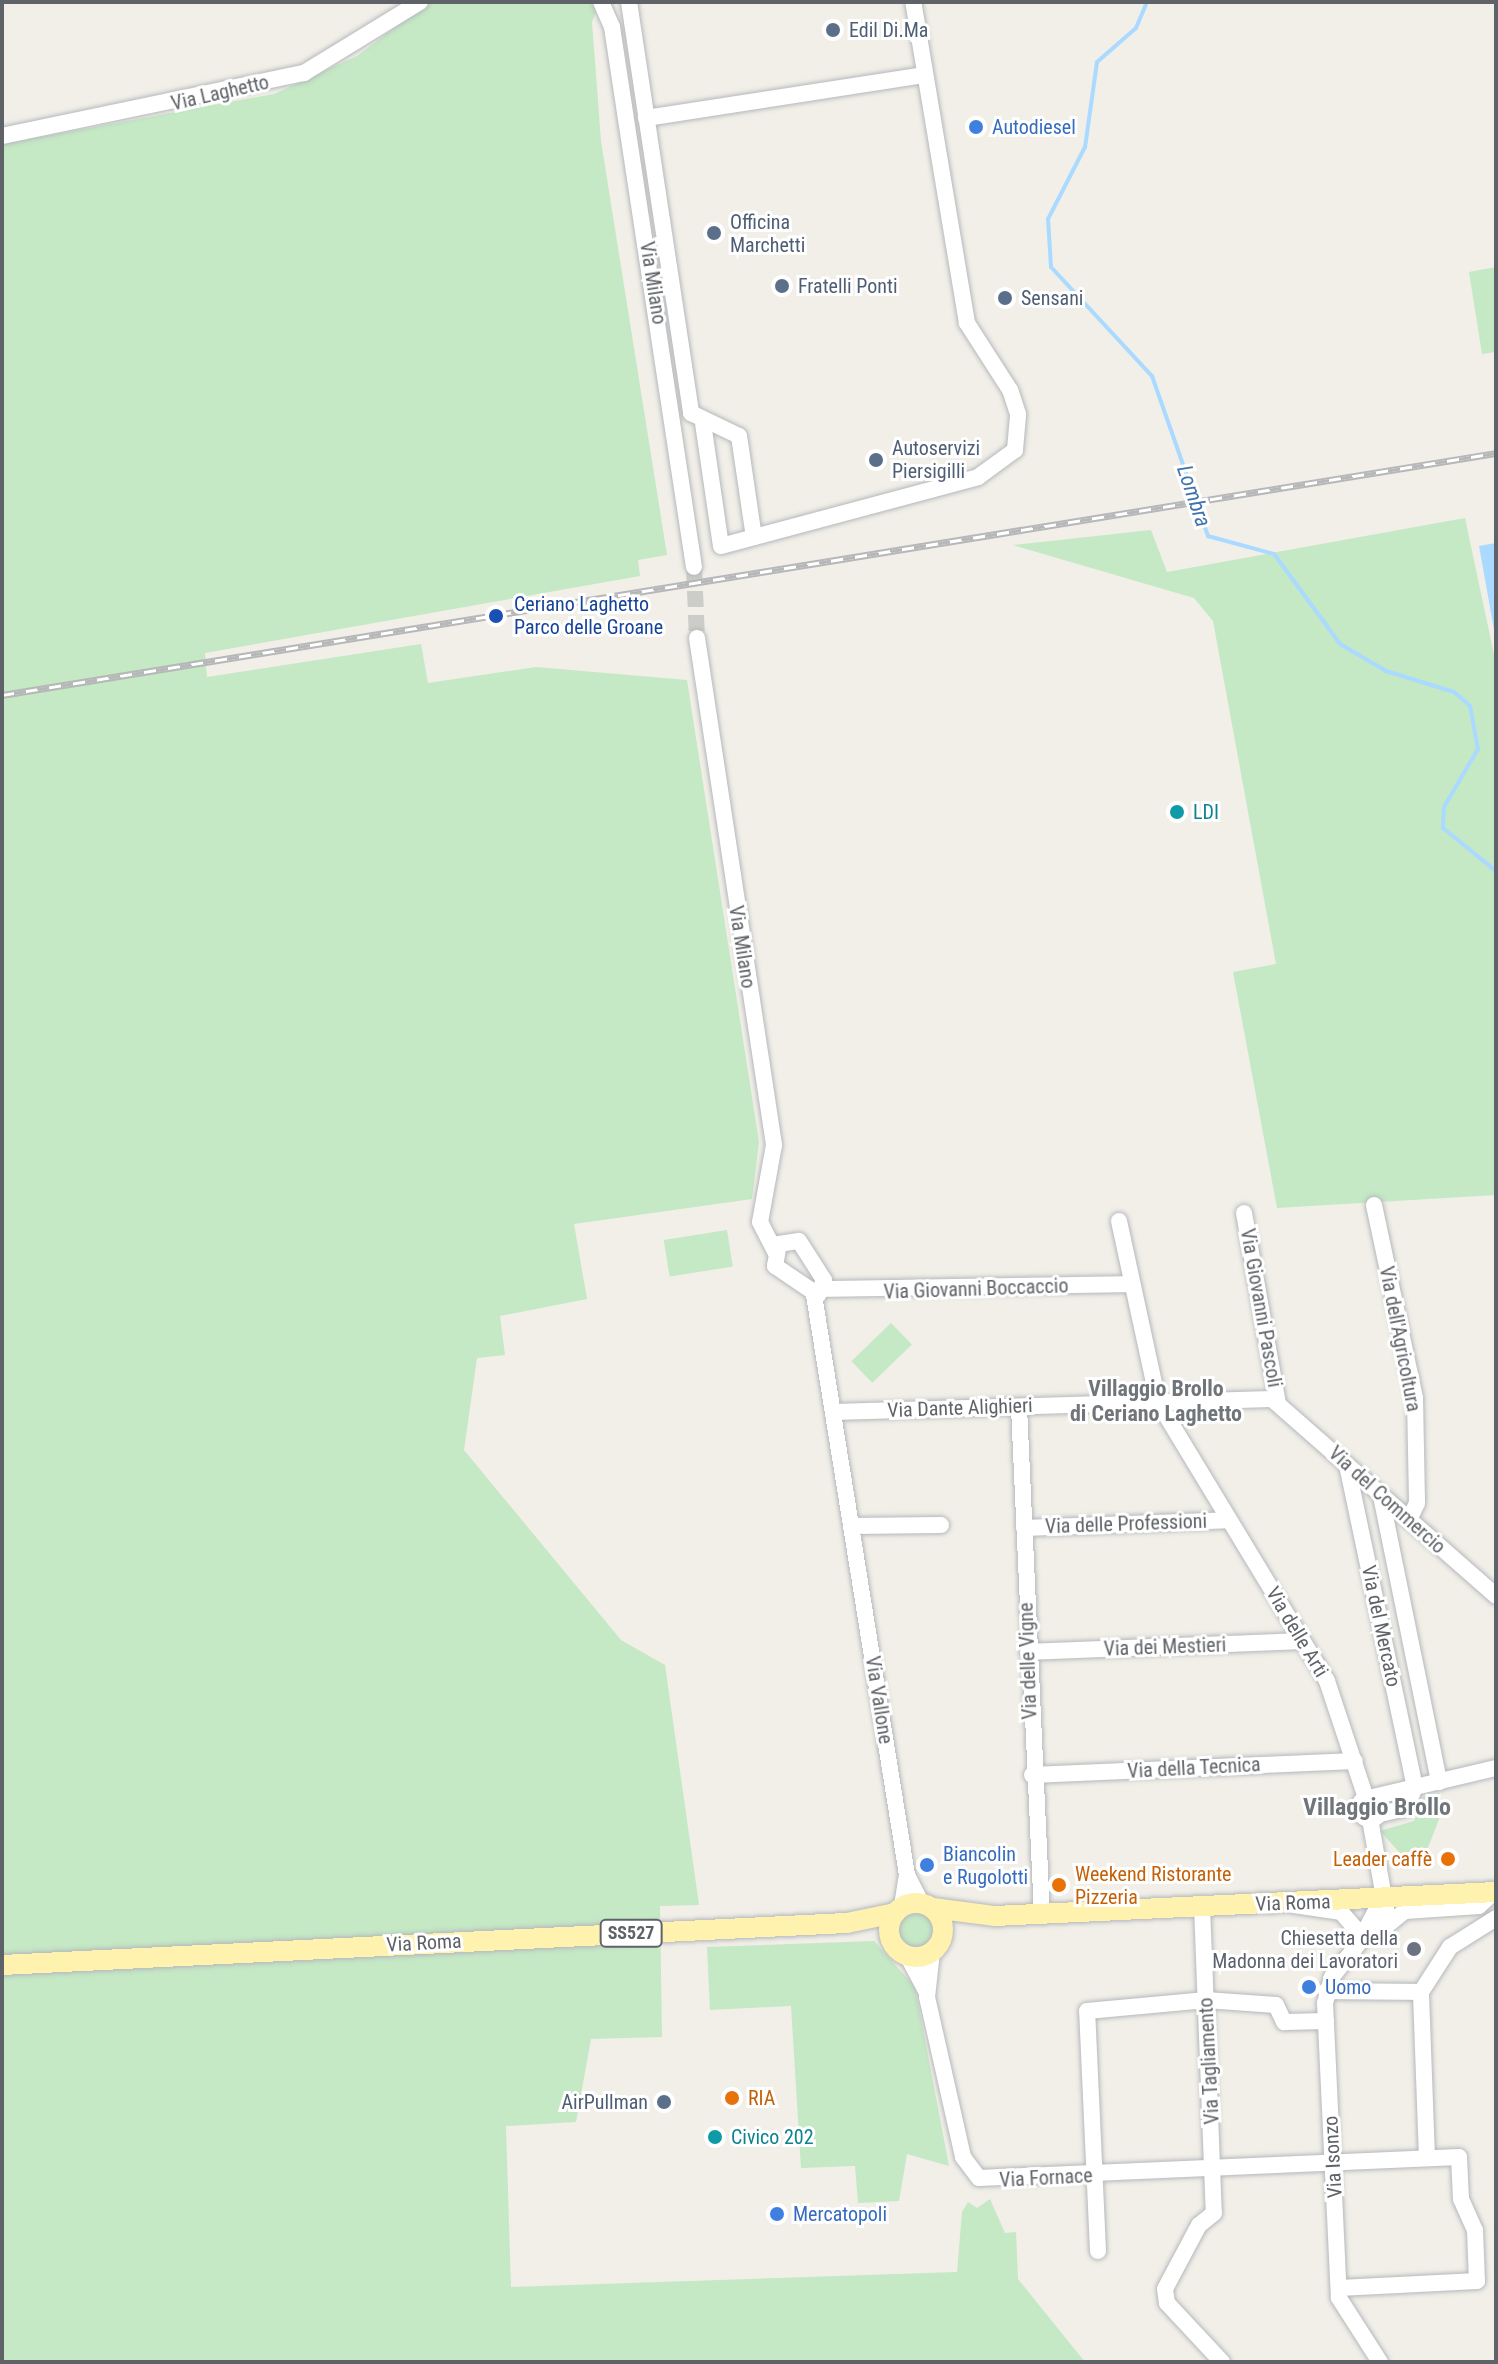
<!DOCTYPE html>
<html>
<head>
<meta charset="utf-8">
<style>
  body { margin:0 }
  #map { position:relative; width:1498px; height:2364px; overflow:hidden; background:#f1efe8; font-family:"Roboto Condensed",sans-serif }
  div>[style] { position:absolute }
  .green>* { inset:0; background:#c5e8c5; transform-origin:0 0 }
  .round { border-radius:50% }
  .water>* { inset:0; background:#aadaff }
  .stream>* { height:4px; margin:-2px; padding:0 2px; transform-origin:2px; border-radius:2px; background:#aadaff }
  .minor-tunnel>* { height:16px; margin-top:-8px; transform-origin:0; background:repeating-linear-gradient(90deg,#ccccc8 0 16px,transparent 0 24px) }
  .roads { filter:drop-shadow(0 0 2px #b5b8bc) drop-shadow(0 0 2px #b5b8bc) }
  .minor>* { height:16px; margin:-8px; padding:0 8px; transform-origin:8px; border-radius:8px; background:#fff }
  .minor>.ring { margin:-8px; padding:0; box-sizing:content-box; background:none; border:16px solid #fff; border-radius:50% }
  .major>* { height:20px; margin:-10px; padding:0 10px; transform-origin:10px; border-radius:10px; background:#fff2af }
  .major>.ring { margin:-10px; padding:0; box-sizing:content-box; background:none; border:20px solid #fff2af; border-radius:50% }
  .rail>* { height:7px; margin-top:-3.5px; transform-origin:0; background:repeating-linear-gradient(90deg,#fff 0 12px,#b6b7b8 0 24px); box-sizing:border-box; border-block:2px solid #b6b7b8 }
  .dots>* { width:22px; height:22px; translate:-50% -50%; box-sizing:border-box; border:4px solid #fff; border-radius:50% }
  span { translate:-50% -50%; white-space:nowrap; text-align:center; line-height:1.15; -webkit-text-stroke:6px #fff; paint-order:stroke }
  .shield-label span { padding:2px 6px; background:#fff; border:2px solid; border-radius:6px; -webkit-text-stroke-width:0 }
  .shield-label { font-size:18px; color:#5f6368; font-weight:700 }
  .service-label { font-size:20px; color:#4e5e75 }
  .left { translate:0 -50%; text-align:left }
  .right { translate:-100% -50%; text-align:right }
  .street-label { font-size:20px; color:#5f6368 }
  .shop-label { font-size:20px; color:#366cbe }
  .transit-label { font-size:20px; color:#164399 }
  .culture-label { font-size:20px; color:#0d838f }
  .food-label { font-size:20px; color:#c56008 }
  .worship-label { font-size:20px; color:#5b616d }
  .water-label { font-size:22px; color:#4174aa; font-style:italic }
  .neighbourhood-label { font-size:22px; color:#70757a; font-weight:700 }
  .quarter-label { font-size:24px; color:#70757a; font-weight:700 }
  .frame { position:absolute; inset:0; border:4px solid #5f6368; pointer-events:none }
</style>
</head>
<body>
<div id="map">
  <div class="green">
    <i style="clip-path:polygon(429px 2px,600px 2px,592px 22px,601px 141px,667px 555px,638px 560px,640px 576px,205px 653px,207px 677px,421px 644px,428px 683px,536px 667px,687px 680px,759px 1142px,752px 1199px,574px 1224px,587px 1299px,500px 1316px,505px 1355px,477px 1358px,464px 1450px,621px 1640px,665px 1665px,699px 1905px,660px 1906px,662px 2037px,591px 2039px,576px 2122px,506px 2126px,511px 2287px,957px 2272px,962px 2212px,968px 2202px,977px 2208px,990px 2199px,1005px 2233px,1016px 2232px,1018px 2279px,1085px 2362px,2px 2362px,2px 144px,274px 94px,357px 56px)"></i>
    <i style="clip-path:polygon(1496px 267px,1496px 352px,1482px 354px,1469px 272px)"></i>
    <i style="clip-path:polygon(1465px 518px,1496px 664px,1496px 1195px,1277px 1208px,1233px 972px,1276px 964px,1213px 621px,1194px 598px,1013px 545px,1151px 530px,1167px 572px)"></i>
    <i style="left:727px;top:1230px;width:37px;height:64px;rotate:81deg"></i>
    <i style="left:891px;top:1323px;width:30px;height:55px;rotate:46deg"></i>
    <i style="clip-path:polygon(1440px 1793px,1443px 1809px,1420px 1868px,1411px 1865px,1380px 1831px,1414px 1821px,1423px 1797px)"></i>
    <i class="round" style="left:899px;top:1913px;width:36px;height:36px"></i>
    <i style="clip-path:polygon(874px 1941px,915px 1987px,949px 2166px,907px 2154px,899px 2201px,858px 2203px,855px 2166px,801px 2168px,791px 2006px,710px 2010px,707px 1947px)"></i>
  </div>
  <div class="water">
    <i style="clip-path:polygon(1496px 543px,1496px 641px,1479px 546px)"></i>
  </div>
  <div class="stream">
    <i style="left:1147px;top:2px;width:28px;rotate:113deg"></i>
    <i style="left:1136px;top:28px;width:52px;rotate:138.9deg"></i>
    <i style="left:1097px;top:62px;width:86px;rotate:98deg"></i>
    <i style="left:1085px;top:147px;width:81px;rotate:117.2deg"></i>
    <i style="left:1048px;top:219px;width:48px;rotate:86.4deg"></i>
    <i style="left:1051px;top:267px;width:149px;rotate:47.2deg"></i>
    <i style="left:1152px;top:376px;width:170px;rotate:70.7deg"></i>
    <i style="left:1208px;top:536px;width:68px;rotate:15.3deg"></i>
    <i style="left:1274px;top:554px;width:112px;rotate:53.7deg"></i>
    <i style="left:1340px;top:644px;width:53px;rotate:30.4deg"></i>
    <i style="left:1386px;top:671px;width:71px;rotate:17.2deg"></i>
    <i style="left:1454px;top:692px;width:21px;rotate:41deg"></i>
    <i style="left:1470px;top:706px;width:44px;rotate:79.5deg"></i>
    <i style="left:1478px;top:749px;width:67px;rotate:120.4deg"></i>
    <i style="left:1444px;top:807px;width:21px;rotate:93deg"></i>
    <i style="left:1443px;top:828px;width:68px;rotate:39.1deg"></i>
  </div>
  <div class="minor-tunnel">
    <i style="left:694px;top:567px;width:71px;rotate:87.6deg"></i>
  </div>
  <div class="roads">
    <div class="minor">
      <i style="left:601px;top:2px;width:27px;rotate:66deg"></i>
      <i style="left:612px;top:27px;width:546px;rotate:81.37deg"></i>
      <i style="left:629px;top:2px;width:416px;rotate:81.4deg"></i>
      <i style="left:691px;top:413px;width:53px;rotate:25.6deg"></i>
      <i style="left:739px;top:436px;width:102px;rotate:81.6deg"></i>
      <i style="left:646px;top:118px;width:281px;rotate:-8.8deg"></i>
      <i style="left:2px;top:136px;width:309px;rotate:-11.8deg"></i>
      <i style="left:304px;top:73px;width:136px;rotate:-31.5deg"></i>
      <i style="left:703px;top:423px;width:124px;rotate:81.7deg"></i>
      <i style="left:721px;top:546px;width:266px;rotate:-15deg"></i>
      <i style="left:978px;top:477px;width:46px;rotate:-36.1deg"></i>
      <i style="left:1015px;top:450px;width:36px;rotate:-85deg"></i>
      <i style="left:1018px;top:414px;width:25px;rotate:-108deg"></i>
      <i style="left:1010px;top:390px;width:80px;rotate:-122.7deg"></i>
      <i style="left:967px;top:323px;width:326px;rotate:-99.5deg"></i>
      <i style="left:697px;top:638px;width:513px;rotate:81.36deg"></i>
      <i style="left:774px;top:1145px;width:78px;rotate:100.3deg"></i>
      <i style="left:760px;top:1222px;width:33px;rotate:63deg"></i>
      <i style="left:1374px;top:1205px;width:197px;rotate:78deg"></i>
      <i style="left:1415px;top:1398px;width:105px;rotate:88.9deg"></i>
      <i style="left:1417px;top:1503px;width:19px;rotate:115deg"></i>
      <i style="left:1244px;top:1213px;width:193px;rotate:79.9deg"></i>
      <i style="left:1119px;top:1221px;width:185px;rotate:77.8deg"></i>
      <i style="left:1158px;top:1402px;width:326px;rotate:58.8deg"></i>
      <i style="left:1327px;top:1681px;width:123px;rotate:71.6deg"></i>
      <i style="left:799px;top:1241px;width:46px;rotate:57.3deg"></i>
      <i style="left:824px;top:1280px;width:16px;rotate:112deg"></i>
      <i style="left:818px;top:1295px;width:52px;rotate:-146deg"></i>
      <i style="left:775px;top:1266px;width:22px;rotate:-80deg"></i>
      <i style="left:779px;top:1244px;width:20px;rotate:-9deg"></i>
      <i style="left:824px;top:1289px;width:306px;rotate:-0.9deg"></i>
      <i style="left:814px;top:1295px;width:587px;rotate:80.89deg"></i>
      <i style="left:907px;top:1875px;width:31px;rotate:63deg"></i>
      <i style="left:1019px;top:1407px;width:509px;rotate:87.41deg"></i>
      <i style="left:833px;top:1412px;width:439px;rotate:-1.7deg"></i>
      <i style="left:1272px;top:1399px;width:298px;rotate:41.3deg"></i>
      <i style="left:1347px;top:1465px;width:329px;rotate:78.1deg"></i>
      <i style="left:1381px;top:1496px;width:292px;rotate:78.5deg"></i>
      <i style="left:851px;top:1526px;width:90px;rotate:-0.6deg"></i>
      <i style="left:1024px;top:1528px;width:204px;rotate:-2.2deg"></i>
      <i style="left:1028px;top:1652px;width:274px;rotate:-2.3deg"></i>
      <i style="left:1032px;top:1775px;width:323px;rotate:-2.5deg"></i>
      <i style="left:1373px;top:1797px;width:126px;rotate:-13.3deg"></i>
      <i class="ring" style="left:1359px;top:1797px;width:6px;height:6px"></i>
      <i style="left:1380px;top:1814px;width:27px;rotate:-13deg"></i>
      <i style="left:1406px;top:1808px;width:23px;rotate:-67deg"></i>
      <i style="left:1370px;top:1819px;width:91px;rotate:79.9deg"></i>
      <i style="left:1386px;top:1909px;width:87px;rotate:128.5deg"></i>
      <i style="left:1332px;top:1977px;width:27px;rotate:105deg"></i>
      <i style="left:1325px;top:2003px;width:295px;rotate:87.3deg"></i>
      <i style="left:1339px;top:2298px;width:76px;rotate:57.4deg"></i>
      <i style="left:1294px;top:1905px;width:48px;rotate:8.5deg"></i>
      <i style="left:1341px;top:1912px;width:23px;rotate:49deg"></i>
      <i style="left:1356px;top:1929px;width:20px;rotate:96deg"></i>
      <i style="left:902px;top:1906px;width:31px;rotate:-81deg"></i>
      <i style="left:1202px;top:1906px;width:307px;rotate:87.8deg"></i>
      <i style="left:1214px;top:2213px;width:19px;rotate:141deg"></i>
      <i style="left:1199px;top:2225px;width:72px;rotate:118deg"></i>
      <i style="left:1165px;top:2289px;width:14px;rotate:82deg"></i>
      <i style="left:1167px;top:2303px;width:81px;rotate:47deg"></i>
      <i style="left:1380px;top:1931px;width:32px;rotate:-39deg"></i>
      <i style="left:1405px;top:1911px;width:74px;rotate:-3.9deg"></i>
      <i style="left:1479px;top:1906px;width:21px;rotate:-43deg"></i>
      <i style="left:1362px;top:1937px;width:45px;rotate:-62.3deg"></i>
      <i style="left:932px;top:1952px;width:45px;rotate:96.3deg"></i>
      <i style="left:927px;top:1997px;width:164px;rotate:77.3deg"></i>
      <i style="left:963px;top:2157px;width:26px;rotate:53deg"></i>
      <i style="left:979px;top:2178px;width:480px;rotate:-2.5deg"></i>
      <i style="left:1459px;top:2157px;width:42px;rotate:87.3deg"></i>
      <i style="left:1461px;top:2199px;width:34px;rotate:66deg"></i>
      <i style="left:1475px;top:2230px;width:51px;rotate:87.8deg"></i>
      <i style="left:1477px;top:2281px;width:138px;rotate:177.1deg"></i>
      <i style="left:908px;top:1957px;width:40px;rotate:62deg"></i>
      <i style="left:1326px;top:1991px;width:95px;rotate:0.6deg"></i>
      <i style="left:1427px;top:2158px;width:166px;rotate:-92.1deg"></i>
      <i style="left:1421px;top:1992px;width:54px;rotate:-57.2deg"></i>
      <i style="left:1450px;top:1947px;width:54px;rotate:-32.2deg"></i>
      <i style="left:1098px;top:2251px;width:240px;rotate:-92.6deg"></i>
      <i style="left:1087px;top:2011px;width:120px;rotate:-5.3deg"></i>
      <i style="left:1206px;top:2000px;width:70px;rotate:4.1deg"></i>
      <i style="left:1276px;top:2005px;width:19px;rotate:65deg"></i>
      <i style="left:1284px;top:2022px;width:42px;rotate:-1.4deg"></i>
    </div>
    <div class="major">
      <i class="ring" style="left:889px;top:1903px;width:34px;height:34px"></i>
      <i style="left:933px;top:1908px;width:63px;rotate:7.4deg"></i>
      <i style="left:995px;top:1916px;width:502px;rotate:-2.74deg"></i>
      <i style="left:2px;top:1965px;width:846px;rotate:-2.85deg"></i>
      <i style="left:847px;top:1923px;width:49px;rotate:-11.8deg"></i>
    </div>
  </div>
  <div class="rail">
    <i style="left:2px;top:695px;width:1513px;rotate:-9.2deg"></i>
  </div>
  <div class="dots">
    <i style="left:833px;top:30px;background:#5c6f8a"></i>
    <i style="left:976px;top:127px;background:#3f7fe0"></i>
    <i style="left:714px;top:233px;background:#5c6f8a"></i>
    <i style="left:782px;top:286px;background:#5c6f8a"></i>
    <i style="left:1005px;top:298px;background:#5c6f8a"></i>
    <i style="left:876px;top:460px;background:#5c6f8a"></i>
    <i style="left:496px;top:616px;background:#1a4fb4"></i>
    <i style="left:1177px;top:812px;background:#0f9aa8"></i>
    <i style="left:1448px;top:1859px;background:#e8710a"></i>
    <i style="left:927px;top:1865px;background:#3f7fe0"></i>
    <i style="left:1059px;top:1885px;background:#e8710a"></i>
    <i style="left:1414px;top:1949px;background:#6b7280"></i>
    <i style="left:1309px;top:1987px;background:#3f7fe0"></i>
    <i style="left:732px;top:2098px;background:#e8710a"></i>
    <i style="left:664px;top:2102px;background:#5c6f8a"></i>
    <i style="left:715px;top:2137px;background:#0f9aa8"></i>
    <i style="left:777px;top:2214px;background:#3f7fe0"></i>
  </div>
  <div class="shield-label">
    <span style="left:631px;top:1933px">SS527</span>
  </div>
  <div class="service-label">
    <span class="left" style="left:849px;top:30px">Edil Di.Ma</span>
    <span class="left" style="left:730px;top:234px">Officina<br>Marchetti</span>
    <span class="left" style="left:798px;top:286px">Fratelli Ponti</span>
    <span class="left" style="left:1021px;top:298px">Sensani</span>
    <span class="left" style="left:892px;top:460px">Autoservizi<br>Piersigilli</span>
    <span class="right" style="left:648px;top:2102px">AirPullman</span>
  </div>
  <div class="street-label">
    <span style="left:220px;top:93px;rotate:-13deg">Via Laghetto</span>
    <span style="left:653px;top:283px;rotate:81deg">Via Milano</span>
    <span style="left:742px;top:947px;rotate:81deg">Via Milano</span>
    <span style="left:976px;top:1289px;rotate:-2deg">Via Giovanni Boccaccio</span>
    <span style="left:1261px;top:1308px;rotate:80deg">Via Giovanni Pascoli</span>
    <span style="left:1400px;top:1339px;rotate:79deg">Via dell'Agricoltura</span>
    <span style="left:960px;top:1408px;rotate:-2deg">Via Dante Alighieri</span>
    <span style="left:1387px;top:1500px;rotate:42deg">Via del Commercio</span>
    <span style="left:1126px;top:1524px;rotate:-2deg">Via delle Professioni</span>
    <span style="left:1381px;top:1626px;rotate:78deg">Via del Mercato</span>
    <span style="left:1297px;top:1632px;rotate:59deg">Via delle Arti</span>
    <span style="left:1165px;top:1647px;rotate:-2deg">Via dei Mestieri</span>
    <span style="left:1028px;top:1661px;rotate:-92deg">Via delle Vigne</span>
    <span style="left:879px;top:1700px;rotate:81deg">Via Vallone</span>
    <span style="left:1194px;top:1768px;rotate:-3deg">Via della Tecnica</span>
    <span style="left:1293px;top:1903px;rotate:-2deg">Via Roma</span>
    <span style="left:424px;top:1943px;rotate:-3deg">Via Roma</span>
    <span style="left:1209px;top:2061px;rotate:-93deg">Via Tagliamento</span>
    <span style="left:1333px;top:2157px;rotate:-93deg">Via Isonzo</span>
    <span style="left:1046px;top:2178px;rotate:-3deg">Via Fornace</span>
  </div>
  <div class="shop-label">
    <span class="left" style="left:992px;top:127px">Autodiesel</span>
    <span class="left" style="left:943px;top:1866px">Biancolin<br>e Rugolotti</span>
    <span class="left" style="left:1325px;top:1987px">Uomo</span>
    <span class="left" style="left:793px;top:2214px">Mercatopoli</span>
  </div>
  <div class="transit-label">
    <span class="left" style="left:514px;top:616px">Ceriano Laghetto<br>Parco delle Groane</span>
  </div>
  <div class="culture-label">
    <span class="left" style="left:1193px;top:812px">LDI</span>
    <span class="left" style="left:731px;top:2137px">Civico 202</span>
  </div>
  <div class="food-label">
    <span class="right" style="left:1432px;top:1859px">Leader caffè</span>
    <span class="left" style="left:1075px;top:1886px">Weekend Ristorante<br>Pizzeria</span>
    <span class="left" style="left:748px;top:2098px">RIA</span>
  </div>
  <div class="worship-label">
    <span class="right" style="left:1398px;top:1950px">Chiesetta della<br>Madonna dei Lavoratori</span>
  </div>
  <div class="water-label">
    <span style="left:1194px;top:496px;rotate:71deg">Lombra</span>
  </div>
  <div class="neighbourhood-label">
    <span style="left:1156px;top:1401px">Villaggio Brollo<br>di Ceriano Laghetto</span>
  </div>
  <div class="quarter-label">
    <span style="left:1377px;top:1808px">Villaggio Brollo</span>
  </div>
  <div class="frame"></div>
</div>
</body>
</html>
